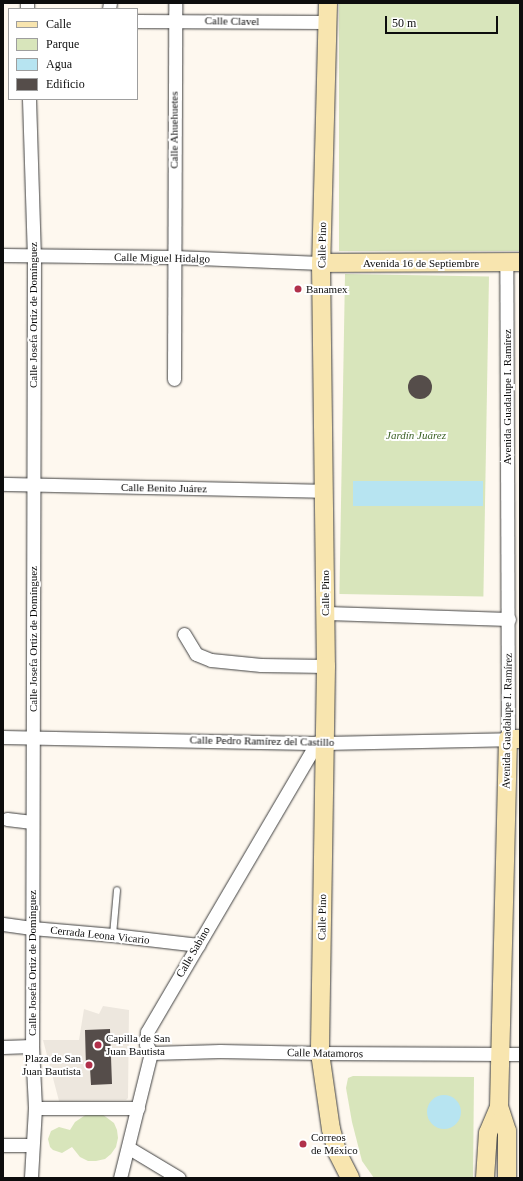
<!DOCTYPE html>
<html>
<head>
<meta charset="utf-8">
<style>
  body { margin:0 }
  #map { position:relative; width:523px; height:1181px; overflow:hidden; background:#fef8ef; font-family:"Times New Roman",serif }
  div>[style] { position:absolute }
  .green>* { inset:0; background:#d8e5bb; transform-origin:0 0 }
  .plaza>* { inset:0; background:#ede7de }
  .water>* { inset:0; background:#b7e4f1; transform-origin:0 0 }
  .round { border-radius:50% }
  .building>* { inset:0; background:#554d4a }
  .roads { filter:drop-shadow(0 0 1px #404040) drop-shadow(0 0 1px #404040) }
  .lane>* { height:6px; margin:-3px; padding:0 3px; transform-origin:3px; border-radius:3px; background:#fff }
  .street>* { height:13px; margin:-6.5px; padding:0 6.5px; transform-origin:6.5px; border-radius:6.5px; background:#fff }
  .secondary>* { height:18px; margin:-9px; padding:0 9px; transform-origin:9px; border-radius:9px; background:#f8e5af }
  .dots>* { width:11px; height:11px; translate:-50% -50%; box-sizing:border-box; border:2px solid #fff; border-radius:50% }
  span { translate:-50% -50%; white-space:nowrap; text-align:center; line-height:1.15; -webkit-text-stroke:4px #fff; paint-order:stroke }
  .street-label { font-size:11px; color:#0d0d0d }
  .poi-label { font-size:11px; color:#0d0d0d }
  .left { translate:0 -50%; text-align:left }
  .right { translate:-100% -50%; text-align:right }
  .park-label { font-size:11px; color:#395f23; font-style:italic }
  .frame { position:absolute; inset:0; border:4px solid #0d0d0d; pointer-events:none }
  .legend { position:absolute; left:8px; top:8px; width:130px; height:92px; box-sizing:border-box; background:#fff; border:1px solid #9e9e9e; margin:0; padding:5px 7px; list-style:none; font-size:12px; color:#0d0d0d }
  .legend li { display:flex; align-items:center; gap:8px; height:20px }
  .legend b { width:20px; border:1px solid #9e9e9e }
  .scale { position:absolute; left:385px; top:16px; width:113px; height:18px; box-sizing:border-box; border:2px solid #0d0d0d; border-top:0; padding-left:5px; font-size:12px; line-height:14px; white-space:nowrap; color:#0d0d0d; -webkit-text-stroke:3px #fff; paint-order:stroke }
</style>
</head>
<body>
<div id="map">
  <div class="green">
    <i style="left:339px;top:3px;width:181px;height:248px"></i>
    <i style="left:345px;top:274px;width:144px;height:320px;rotate:1deg"></i>
    <i style="clip-path:polygon(353px 1076px,474px 1077px,473px 1178px,374px 1178px,362px 1161px,352px 1122px,346px 1088px,348px 1078px)"></i>
    <i style="clip-path:polygon(87px 1114px,102px 1114px,114px 1123px,117px 1130px,118px 1138px,116px 1147px,111px 1154px,105px 1159px,96px 1161px,88px 1161px,80px 1157px,72px 1147px,62px 1153px,53px 1150px,50px 1147px,48px 1139px,51px 1131px,59px 1127px,70px 1130px,75px 1122px)"></i>
  </div>
  <div class="plaza">
    <i style="clip-path:polygon(103px 1006px,129px 1010px,128px 1098px,126px 1100px,59px 1101px,43px 1040px,79px 1040px,84px 1009px,99px 1014px)"></i>
  </div>
  <div class="water">
    <i style="left:353px;top:481px;width:130px;height:25px"></i>
    <i class="round" style="left:427px;top:1095px;width:34px;height:34px"></i>
  </div>
  <div class="building">
    <i class="round" style="left:408px;top:375px;width:24px;height:24px"></i>
    <i style="clip-path:polygon(110px 1029px,112px 1084px,91px 1085px,90px 1068px,86px 1068px,85px 1030px)"></i>
  </div>
  <div class="roads">
    <div class="lane">
      <i style="left:113px;top:935px;width:45px;rotate:-84.9deg"></i>
    </div>
    <div class="street">
      <i style="left:27px;top:3px;width:6px;rotate:90deg"></i>
      <i style="left:109px;top:9px;width:6px;rotate:-81deg"></i>
      <i style="left:137px;top:21px;width:190px;rotate:0.3deg"></i>
      <i style="left:29px;top:99px;width:156px;rotate:88.2deg"></i>
      <i style="left:34px;top:255px;width:791px;rotate:90.14deg"></i>
      <i style="left:32px;top:1046px;width:62px;rotate:87.2deg"></i>
      <i style="left:35px;top:1108px;width:70px;rotate:93.3deg"></i>
      <i style="left:3px;top:255px;width:171px;rotate:0.7deg"></i>
      <i style="left:174px;top:257px;width:147px;rotate:2.3deg"></i>
      <i style="left:174px;top:379px;width:376px;rotate:-89.8deg"></i>
      <i style="left:3px;top:484px;width:322px;rotate:1.2deg"></i>
      <i style="left:326px;top:613px;width:183px;rotate:1.9deg"></i>
      <i style="left:184px;top:634px;width:23px;rotate:59deg"></i>
      <i style="left:196px;top:654px;width:16px;rotate:22deg"></i>
      <i style="left:211px;top:660px;width:50px;rotate:5.7deg"></i>
      <i style="left:261px;top:665px;width:65px;rotate:0.9deg"></i>
      <i style="left:3px;top:737px;width:321px;rotate:1.1deg"></i>
      <i style="left:324px;top:743px;width:184px;rotate:-1.2deg"></i>
      <i style="left:508px;top:739px;width:477px;rotate:-90.2deg"></i>
      <i style="left:7px;top:819px;width:25px;rotate:7deg"></i>
      <i style="left:3px;top:924px;width:29px;rotate:8deg"></i>
      <i style="left:32px;top:928px;width:81px;rotate:4.9deg"></i>
      <i style="left:113px;top:935px;width:86px;rotate:6.7deg"></i>
      <i style="left:3px;top:1047px;width:29px;rotate:-2deg"></i>
      <i style="left:151px;top:1053px;width:69px;rotate:-1.7deg"></i>
      <i style="left:220px;top:1051px;width:100px;rotate:1.1deg"></i>
      <i style="left:320px;top:1053px;width:200px;rotate:0.3deg"></i>
      <i style="left:35px;top:1108px;width:103px"></i>
      <i style="left:3px;top:1145px;width:29px"></i>
      <i style="left:129px;top:1148px;width:58px;rotate:31deg"></i>
      <i style="left:120px;top:1178px;width:129px;rotate:-76.1deg"></i>
      <i style="left:151px;top:1053px;width:10px;rotate:-119deg"></i>
      <i style="left:146px;top:1044px;width:12px;rotate:-85deg"></i>
      <i style="left:147px;top:1032px;width:336px;rotate:-59.6deg"></i>
    </div>
    <div class="secondary">
      <i style="left:328px;top:3px;width:260px;rotate:91.5deg"></i>
      <i style="left:321px;top:263px;width:403px;rotate:89.3deg"></i>
      <i style="left:326px;top:666px;width:387px;rotate:90.9deg"></i>
      <i style="left:320px;top:1053px;width:77px;rotate:81.8deg"></i>
      <i style="left:331px;top:1129px;width:24px;rotate:75deg"></i>
      <i style="left:337px;top:1152px;width:29px;rotate:63deg"></i>
      <i style="left:321px;top:263px;width:199px;rotate:-0.3deg"></i>
      <i style="left:485px;top:1178px;width:45px;rotate:-86.2deg"></i>
      <i style="left:488px;top:1133px;width:28px;rotate:-67deg"></i>
      <i style="left:507px;top:1178px;width:47px;rotate:-90deg"></i>
      <i style="left:507px;top:1131px;width:25px;rotate:-108deg"></i>
      <i style="left:499px;top:1107px;width:368px;rotate:-88.6deg"></i>
      <i style="left:508px;top:739px;width:12px"></i>
    </div>
  </div>
  <div class="dots">
    <i style="left:298px;top:289px;background:#b1314b"></i>
    <i style="left:98px;top:1045px;background:#b1314b"></i>
    <i style="left:89px;top:1065px;background:#b1314b"></i>
    <i style="left:303px;top:1144px;background:#b1314b"></i>
  </div>
  <div class="street-label">
    <span style="left:232px;top:21px;rotate:1deg">Calle Clavel</span>
    <span style="left:174px;top:130px;rotate:-90deg">Calle Ahuehuetes</span>
    <span style="left:322px;top:245px;rotate:-89deg">Calle Pino</span>
    <span style="left:162px;top:258px;rotate:1deg">Calle Miguel Hidalgo</span>
    <span style="left:421px;top:263px">Avenida 16 de Septiembre</span>
    <span style="left:33px;top:315px;rotate:-90deg">Calle Josefa Ortiz de Domínguez</span>
    <span style="left:507px;top:397px;rotate:-90deg">Avenida Guadalupe I. Ramírez</span>
    <span style="left:164px;top:488px;rotate:1deg">Calle Benito Juárez</span>
    <span style="left:325px;top:593px;rotate:-90deg">Calle Pino</span>
    <span style="left:33px;top:639px;rotate:-90deg">Calle Josefa Ortiz de Domínguez</span>
    <span style="left:507px;top:721px;rotate:-89deg">Avenida Guadalupe I. Ramírez</span>
    <span style="left:262px;top:741px;rotate:1deg">Calle Pedro Ramírez del Castillo</span>
    <span style="left:322px;top:917px;rotate:-89deg">Calle Pino</span>
    <span style="left:100px;top:935px;rotate:6deg">Cerrada Leona Vicario</span>
    <span style="left:193px;top:952px;rotate:-60deg">Calle Sabino</span>
    <span style="left:32px;top:963px;rotate:-90deg">Calle Josefa Ortiz de Domínguez</span>
    <span style="left:325px;top:1053px;rotate:1deg">Calle Matamoros</span>
  </div>
  <div class="poi-label">
    <span class="left" style="left:306px;top:289px">Banamex</span>
    <span class="left" style="left:106px;top:1045px">Capilla de San<br>Juan Bautista</span>
    <span class="right" style="left:81px;top:1065px">Plaza de San<br>Juan Bautista</span>
    <span class="left" style="left:311px;top:1144px">Correos<br>de México</span>
  </div>
  <div class="park-label">
    <span style="left:416px;top:435px">Jardín Juárez</span>
  </div>
  <div class="frame"></div>
  <ul class="legend">
  <li><b style="height:5px;background:#f8e5af"></b>Calle</li>
  <li><b style="height:11px;background:#d8e5bb"></b>Parque</li>
  <li><b style="height:11px;background:#b7e4f1"></b>Agua</li>
  <li><b style="height:11px;background:#554d4a"></b>Edificio</li>
  </ul>
  <div class="scale">50 m</div>
</div>
</body>
</html>
